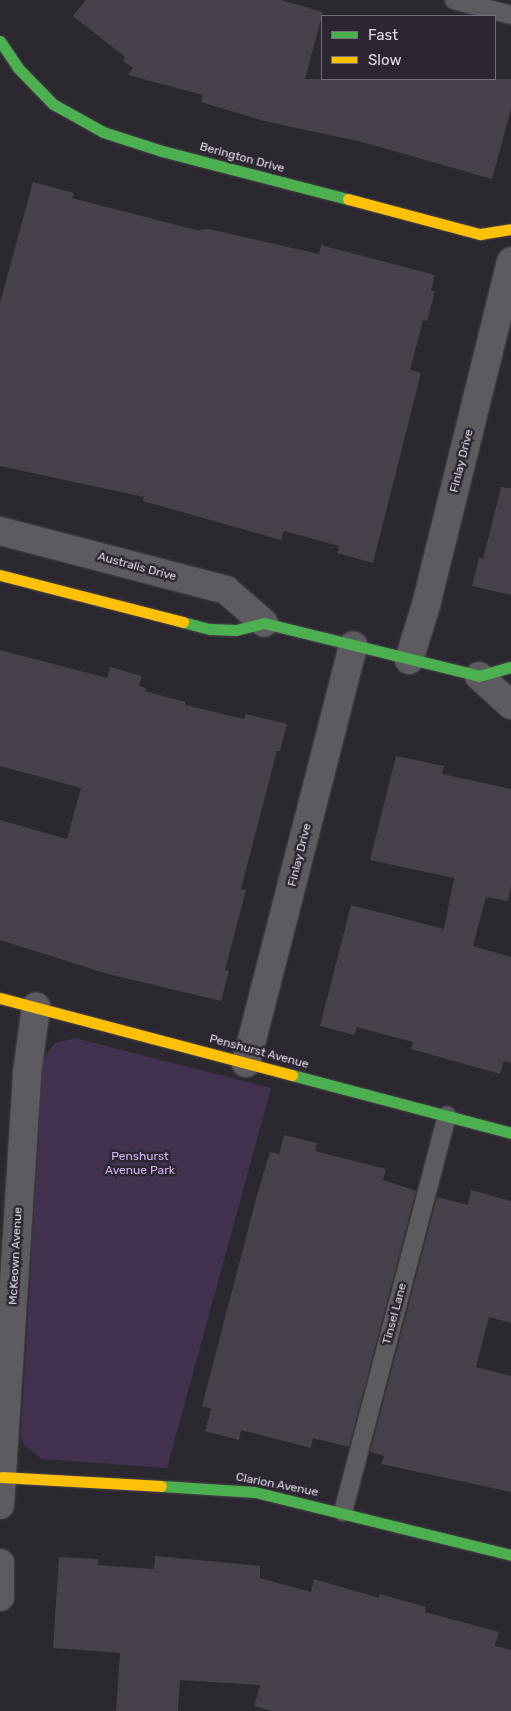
<!DOCTYPE html>
<html>
<head>
<meta charset="utf-8">
<style>
  body { margin:0 }
  #map { position:relative; width:511px; height:1711px; overflow:hidden; background:#2c282f; font-family:Rubik,sans-serif }
  div>[style] { position:absolute }
  .green>* { inset:0; background:#423250 }
  .building>* { inset:0; background:#46414b }
  .roads { filter:drop-shadow(0 0 1px #49464b) drop-shadow(0 0 1px #49464b) }
  .lane>* { height:18px; margin:-9px; padding:0 9px; transform-origin:9px; border-radius:9px; background:#5e5b60 }
  .street>* { height:28px; margin:-14px; padding:0 14px; transform-origin:14px; border-radius:14px; background:#5e5b60 }
  .fast>* { height:11px; margin:-5.5px; padding:0 5.5px; transform-origin:5.5px; border-radius:5.5px; background:#4caf50 }
  .slow>* { height:11px; margin:-5.5px; padding:0 5.5px; transform-origin:5.5px; border-radius:5.5px; background:#ffc107 }
  span { translate:-50% -50%; white-space:nowrap; text-align:center; line-height:1.15; -webkit-text-stroke:5px #2c2532; paint-order:stroke }
  .street-label { font-size:12px; color:#e1dce5 }
  .park-label { font-size:12px; color:#d6b3f2 }
  .legend { position:absolute; left:321px; top:15px; width:175px; height:65px; box-sizing:border-box; background:#2c2532; border:1px solid #746e7a; margin:0; padding:6px 9px; list-style:none; font-size:15px; color:#e1dce5 }
  .legend li { display:flex; align-items:center; gap:10px; height:25px }
  .legend b { width:25px; border:1px solid #746e7a }
</style>
</head>
<body>
<div id="map">
  <div class="green">
    <i style="clip-path:polygon(75px 1038px,271px 1088px,167px 1468px,42px 1459px,24px 1445px,21px 1436px,43px 1059px,55px 1043px)"></i>
  </div>
  <div class="building">
    <i style="clip-path:polygon(86px 0,281px 0,323px 12px,305px 79px,511px 79px,511px 109px,492px 179px,362px 142px,264px 121px,201px 102px,203px 95px,128px 75px,133px 68px,123px 61px,125px 57px,73px 16px)"></i>
    <i style="clip-path:polygon(33px 182px,74px 193px,72px 198px,196px 230px,209px 229px,319px 254px,321px 245px,435px 275px,431px 290px,435px 291px,427px 321px,423px 320px,410px 370px,421px 373px,373px 563px,337px 553px,339px 546px,284px 531px,281px 540px,143px 501px,144px 497px,0 466px,0 303px)"></i>
    <i style="clip-path:polygon(501px 487px,511px 488px,511px 595px,472px 586px,479px 558px,483px 559px)"></i>
    <i style="clip-path:polygon(0 650px,107px 678px,110px 667px,142px 676px,139px 686px,146px 688px,145px 691px,185px 702px,185px 705px,244px 719px,246px 714px,287px 724px,280px 751px,277px 751px,244px 877px,241px 889px,246px 890px,225px 970px,229px 971px,221px 1001px,108px 974px,0 940px,0 820px,67px 839px,81px 788px,0 766px)"></i>
    <i style="clip-path:polygon(396px 756px,444px 766px,442px 774px,511px 789px,511px 885px,508px 901px,486px 897px,473px 946px,511px 957px,511px 1063px,504px 1061px,500px 1074px,411px 1049px,413px 1042px,357px 1027px,354px 1035px,320px 1026px,351px 905px,444px 929px,454px 878px,370px 860px)"></i>
    <i style="clip-path:polygon(284px 1135px,317px 1143px,315px 1151px,386px 1169px,383px 1180px,416px 1191px,349px 1447px,313px 1438px,311px 1448px,241px 1430px,239px 1440px,205px 1431px,211px 1409px,202px 1406px,256px 1199px,270px 1152px,279px 1154px)"></i>
    <i style="clip-path:polygon(471px 1190px,511px 1201px,511px 1323px,489px 1317px,476px 1367px,511px 1376px,511px 1492px,381px 1464px,384px 1456px,370px 1452px,437px 1197px,468px 1205px)"></i>
    <i style="clip-path:polygon(155px 1556px,260px 1566px,260px 1578px,311px 1592px,314px 1579px,379px 1598px,380px 1594px,426px 1607px,425px 1612px,499px 1632px,495px 1646px,511px 1650px,511px 1711px,272px 1711px,254px 1706px,260px 1685px,180px 1680px,178px 1711px,116px 1711px,120px 1653px,53px 1648px,59px 1557px,98px 1559px,98px 1565px,154px 1569px)"></i>
  </div>
  <div class="roads">
    <div class="lane">
      <i style="left:454px;top:0;width:59px;rotate:14.7deg"></i>
      <i style="left:343px;top:1512px;width:410px;rotate:-75.3deg"></i>
    </div>
    <div class="street">
      <i style="left:0;top:531px;width:234px;rotate:14.6deg"></i>
      <i style="left:226px;top:590px;width:50px;rotate:41deg"></i>
      <i style="left:409px;top:660px;width:58px;rotate:-72.8deg"></i>
      <i style="left:426px;top:605px;width:354px;rotate:-76.1deg"></i>
      <i style="left:479px;top:676px;width:43px;rotate:42.2deg"></i>
      <i style="left:246px;top:1063px;width:431px;rotate:-75.6deg"></i>
      <i style="left:0;top:1505px;width:433px;rotate:-86.4deg"></i>
      <i style="left:27px;top:1073px;width:67px;rotate:-82.2deg"></i>
      <i style="left:0;top:1563px;width:34px;rotate:90deg"></i>
    </div>
    <div class="fast">
      <i style="left:0;top:41px;width:32px;rotate:56deg"></i>
      <i style="left:18px;top:68px;width:50px;rotate:45.8deg"></i>
      <i style="left:53px;top:104px;width:57px;rotate:29.2deg"></i>
      <i style="left:103px;top:132px;width:62px;rotate:17.9deg"></i>
      <i style="left:162px;top:151px;width:192px;rotate:14.5deg"></i>
      <i style="left:183px;top:622px;width:28px;rotate:15deg"></i>
      <i style="left:210px;top:629px;width:26px;rotate:2deg"></i>
      <i style="left:236px;top:630px;width:29px;rotate:-14deg"></i>
      <i style="left:264px;top:623px;width:221px;rotate:13.8deg"></i>
      <i style="left:479px;top:676px;width:33px;rotate:-16deg"></i>
      <i style="left:292px;top:1075px;width:227px;rotate:14.8deg"></i>
      <i style="left:161px;top:1486px;width:94px;rotate:3.7deg"></i>
      <i style="left:255px;top:1492px;width:264px;rotate:13.8deg"></i>
    </div>
    <div class="slow">
      <i style="left:348px;top:199px;width:137px;rotate:14.9deg"></i>
      <i style="left:480px;top:234px;width:31px;rotate:-9deg"></i>
      <i style="left:0;top:575px;width:189px;rotate:14.4deg"></i>
      <i style="left:0;top:998px;width:302px;rotate:14.8deg"></i>
      <i style="left:2px;top:1477px;width:159px;rotate:3.2deg"></i>
    </div>
  </div>
  <div class="street-label">
    <span style="left:242px;top:158px;rotate:15deg">Berington Drive</span>
    <span style="left:462px;top:461px;rotate:-76deg">Finlay Drive</span>
    <span style="left:137px;top:567px;rotate:15deg">Australis Drive</span>
    <span style="left:300px;top:855px;rotate:-76deg">Finlay Drive</span>
    <span style="left:259px;top:1052px;rotate:15deg">Penshurst Avenue</span>
    <span style="left:16px;top:1256px;rotate:-87deg">McKeown Avenue</span>
    <span style="left:395px;top:1314px;rotate:-75deg">Tinsel Lane</span>
    <span style="left:277px;top:1485px;rotate:11deg">Clarion Avenue</span>
  </div>
  <div class="park-label">
    <span style="left:140px;top:1164px">Penshurst<br>Avenue Park</span>
  </div>
  <ul class="legend">
  <li><b style="height:6px;background:#4caf50"></b>Fast</li>
  <li><b style="height:6px;background:#ffc107"></b>Slow</li>
  </ul>
</div>
</body>
</html>
